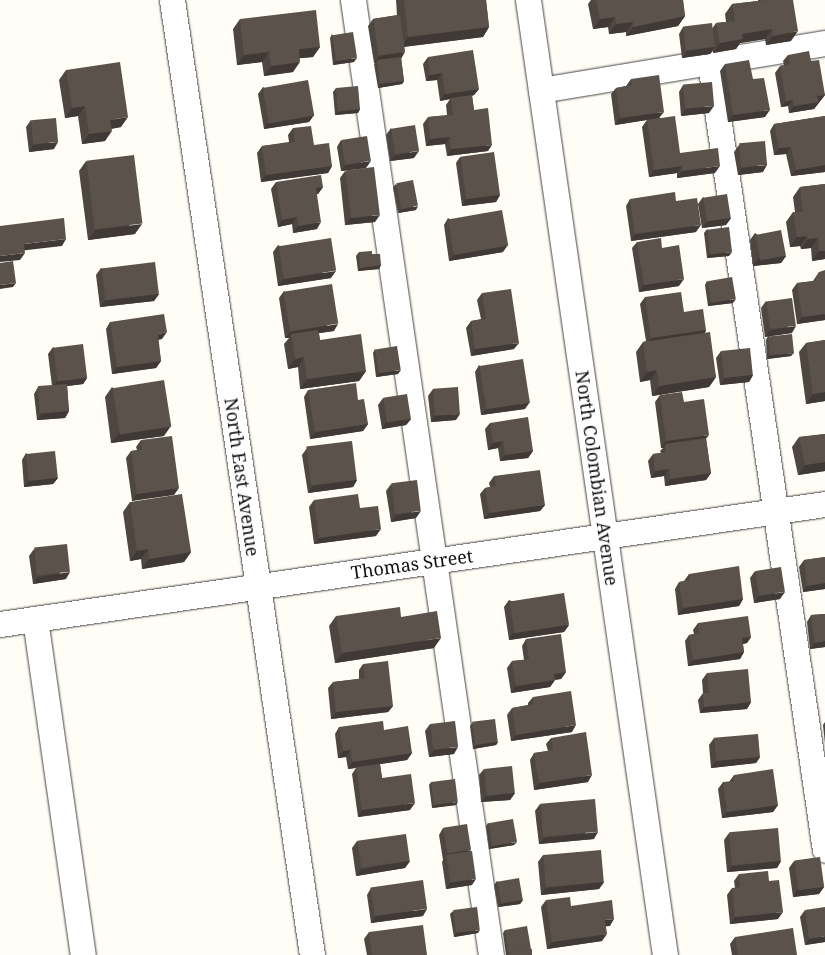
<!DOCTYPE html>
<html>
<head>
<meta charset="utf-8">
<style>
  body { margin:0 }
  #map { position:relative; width:825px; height:955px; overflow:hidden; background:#fffdf5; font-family:"Noto Serif",serif }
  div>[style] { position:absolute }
  .roads { filter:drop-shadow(0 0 1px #444) drop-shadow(0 0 1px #444) }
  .minor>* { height:25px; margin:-12.5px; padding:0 12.5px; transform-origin:12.5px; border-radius:12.5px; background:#fff }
  .wall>* { inset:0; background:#4e4741 }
  .shaded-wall>* { inset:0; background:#403935 }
  .building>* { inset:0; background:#5b524c; transform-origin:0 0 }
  span { translate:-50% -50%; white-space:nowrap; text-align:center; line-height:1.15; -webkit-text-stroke:5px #fff; paint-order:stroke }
  .street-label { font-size:18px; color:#111 }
</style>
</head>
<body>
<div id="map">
  <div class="roads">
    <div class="minor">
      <i style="left:172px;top:0;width:965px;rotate:81.66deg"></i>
      <i style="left:353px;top:0;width:965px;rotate:81.78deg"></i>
      <i style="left:528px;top:0;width:965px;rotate:81.84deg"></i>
      <i style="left:710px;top:62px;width:796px;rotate:81.7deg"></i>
      <i style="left:541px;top:90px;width:288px;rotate:-9.4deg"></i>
      <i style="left:35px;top:619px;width:339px;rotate:81.9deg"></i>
      <i style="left:0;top:624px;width:834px;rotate:-8.28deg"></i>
    </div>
  </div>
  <div class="wall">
    <i style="clip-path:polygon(396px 0,486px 0,489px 27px,483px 37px,404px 47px,401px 58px,404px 81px,402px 84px,378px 88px,374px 64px,375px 63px,374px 63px,368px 26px,373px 19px,397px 15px)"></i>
    <i style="clip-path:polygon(591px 0,683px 0,685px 16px,678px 26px,626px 36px,626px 32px,609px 34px,608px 27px,593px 29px,588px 4px)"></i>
    <i style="clip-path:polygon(758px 0,793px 0,791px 41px,766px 45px,765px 39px,740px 43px,736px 49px,713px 53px,713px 51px,710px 54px,682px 58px,679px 34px,683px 27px,712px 29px,716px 23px,726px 22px,725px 14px,732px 4px,758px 1px)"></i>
    <i style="clip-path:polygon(240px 19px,320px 47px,313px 57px,300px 58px,293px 72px,264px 76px,262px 62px,237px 65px,233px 29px)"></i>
    <i style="clip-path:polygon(332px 34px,354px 62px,333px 65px,330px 38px)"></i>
    <i style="clip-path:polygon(788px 55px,811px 61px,825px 95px,814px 109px,789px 113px,788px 106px,781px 107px,775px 73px,780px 66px,784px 65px,783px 61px)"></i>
    <i style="clip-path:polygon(428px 57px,479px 89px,474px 95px,472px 96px,474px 110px,488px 151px,447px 156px,445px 144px,426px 146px,423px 124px,428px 117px,447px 115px,446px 105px,450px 99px,440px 101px,437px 80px,426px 81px,423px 64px)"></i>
    <i style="clip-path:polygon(725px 64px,753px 79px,765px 117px,728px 122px,720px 71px)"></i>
    <i style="clip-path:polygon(66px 70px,121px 127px,111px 129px,105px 141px,82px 144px,78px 116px,65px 118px,59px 80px)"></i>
    <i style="clip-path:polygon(631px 79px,660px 118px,680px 153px,715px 173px,677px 178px,677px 173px,649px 177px,642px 127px,647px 120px,615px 125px,611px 94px,616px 88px,626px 86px)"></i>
    <i style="clip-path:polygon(683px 85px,709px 113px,681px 116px,679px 92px)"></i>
    <i style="clip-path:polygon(263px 87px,314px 115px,309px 122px,264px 129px,258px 94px)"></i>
    <i style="clip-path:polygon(336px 88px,360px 109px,358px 113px,335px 115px,333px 92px)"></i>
    <i style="clip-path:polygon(825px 116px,825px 172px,791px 176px,786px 154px,774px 155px,770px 131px,774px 124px)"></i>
    <i style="clip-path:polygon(31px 120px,54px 149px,29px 152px,26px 127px)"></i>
    <i style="clip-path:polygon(293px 128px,314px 145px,332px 166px,328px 173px,261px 182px,257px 153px,262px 146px,289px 142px,288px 135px)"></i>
    <i style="clip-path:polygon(391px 128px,414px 158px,390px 161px,386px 135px)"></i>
    <i style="clip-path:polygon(341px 140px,366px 168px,341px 171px,337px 147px)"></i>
    <i style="clip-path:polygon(739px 145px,763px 172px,738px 175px,734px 152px)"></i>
    <i style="clip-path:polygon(460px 157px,500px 195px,496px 202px,462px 206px,456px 163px)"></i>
    <i style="clip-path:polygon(86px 161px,135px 234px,88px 240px,79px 171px)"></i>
    <i style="clip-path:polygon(345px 171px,375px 222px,345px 225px,340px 178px)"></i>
    <i style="clip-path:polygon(276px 182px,323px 187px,318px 194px,317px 194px,317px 229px,293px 233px,292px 224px,278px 227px,271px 189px)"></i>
    <i style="clip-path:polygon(396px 184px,416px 210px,398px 213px,393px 187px)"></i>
    <i style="clip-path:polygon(825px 184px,825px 259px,812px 261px,811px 248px,801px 249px,800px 246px,790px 247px,786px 222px,793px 212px,795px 212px,793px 197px,800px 187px)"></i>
    <i style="clip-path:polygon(703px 197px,731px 218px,726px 225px,702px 228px,698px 204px)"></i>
    <i style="clip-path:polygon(630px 199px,676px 201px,696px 232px,631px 241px,626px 206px)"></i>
    <i style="clip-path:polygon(448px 218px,503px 252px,449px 261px,444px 225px)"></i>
    <i style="clip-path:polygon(707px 229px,729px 256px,707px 258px,704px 233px)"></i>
    <i style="clip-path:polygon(755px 233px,786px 256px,781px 263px,753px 266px,750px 240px)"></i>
    <i style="clip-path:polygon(637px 242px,662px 248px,679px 286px,639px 292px,632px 248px)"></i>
    <i style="clip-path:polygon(278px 245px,331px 278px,278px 286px,273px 252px)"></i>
    <i style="clip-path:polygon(359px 252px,372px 254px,381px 265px,379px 269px,358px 271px,356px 256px)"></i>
    <i style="clip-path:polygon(101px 268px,159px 294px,154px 301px,100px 307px,96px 275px)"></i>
    <i style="clip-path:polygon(819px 272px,825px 320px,797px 324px,792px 290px,797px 283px,813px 281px)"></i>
    <i style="clip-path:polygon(707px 281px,733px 303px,708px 306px,705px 285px)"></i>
    <i style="clip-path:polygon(284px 291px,334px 331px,319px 333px,320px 340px,366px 371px,359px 381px,300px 389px,298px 367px,288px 369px,284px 344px,289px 338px,285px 338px,279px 298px)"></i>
    <i style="clip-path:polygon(482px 293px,514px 349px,471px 356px,466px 328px,471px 321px,481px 319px,477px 300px)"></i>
    <i style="clip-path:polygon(645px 297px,706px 330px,705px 333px,716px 377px,709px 387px,652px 396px,650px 380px,640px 382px,636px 352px,643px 342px,646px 341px,640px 304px)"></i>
    <i style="clip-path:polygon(766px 301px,792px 333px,769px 336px,791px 356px,767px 359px,766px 340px,768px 336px,765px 337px,761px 308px)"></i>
    <i style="clip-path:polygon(110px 322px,162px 339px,158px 340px,161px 361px,156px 368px,112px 374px,106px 329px)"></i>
    <i style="clip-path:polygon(825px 340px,825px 401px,806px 404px,799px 352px,806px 343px)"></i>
    <i style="clip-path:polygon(53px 347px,87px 378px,83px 384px,67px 386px,69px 411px,65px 418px,37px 420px,34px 394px,38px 387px,52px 386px,48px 354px)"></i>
    <i style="clip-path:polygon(375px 349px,398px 374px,376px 377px,373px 353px)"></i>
    <i style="clip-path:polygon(721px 351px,753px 375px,749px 382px,720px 385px,716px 358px)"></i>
    <i style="clip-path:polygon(479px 365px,525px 409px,481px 415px,475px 372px)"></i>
    <i style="clip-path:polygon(112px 387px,164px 436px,111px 443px,105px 397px)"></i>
    <i style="clip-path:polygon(433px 389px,456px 420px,431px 422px,428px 396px)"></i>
    <i style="clip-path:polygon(308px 390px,358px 400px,368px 424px,363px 431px,310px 439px,304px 397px)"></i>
    <i style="clip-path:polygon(660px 395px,684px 402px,706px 439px,711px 473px,706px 480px,665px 486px,664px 476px,651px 478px,648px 461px,653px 454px,661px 453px,660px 451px,663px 448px,661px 448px,655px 402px)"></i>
    <i style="clip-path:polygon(383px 398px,411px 419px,406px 425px,382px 429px,378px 405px)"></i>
    <i style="clip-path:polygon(490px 423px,533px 451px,528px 458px,500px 461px,498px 448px,488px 450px,485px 429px)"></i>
    <i style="clip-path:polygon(825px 434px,825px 471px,798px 475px,792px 447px,799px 437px)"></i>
    <i style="clip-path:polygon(141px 440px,179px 488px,132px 501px,126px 458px,131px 451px,137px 450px,136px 447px)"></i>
    <i style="clip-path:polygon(307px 448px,357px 480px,353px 487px,308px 493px,302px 455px)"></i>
    <i style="clip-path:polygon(26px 453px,58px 478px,53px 484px,24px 487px,22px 460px)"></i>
    <i style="clip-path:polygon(494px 476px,545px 505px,540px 511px,484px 519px,480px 494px,485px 488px,490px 487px,489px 483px)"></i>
    <i style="clip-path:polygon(391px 484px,416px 518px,391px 522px,386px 491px)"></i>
    <i style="clip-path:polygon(314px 500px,360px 508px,376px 536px,314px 544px,309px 507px)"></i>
    <i style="clip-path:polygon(130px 502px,191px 552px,184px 562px,142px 569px,141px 559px,130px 561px,123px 512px)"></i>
    <i style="clip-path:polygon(34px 549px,66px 579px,33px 584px,29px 556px)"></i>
    <i style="clip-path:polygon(825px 557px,825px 589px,803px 592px,799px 567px,804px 560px)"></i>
    <i style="clip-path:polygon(755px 571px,780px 599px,754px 603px,750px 578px)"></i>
    <i style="clip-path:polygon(689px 574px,743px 599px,739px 606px,678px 615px,675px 589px,679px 582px,684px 581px)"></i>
    <i style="clip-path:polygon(509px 600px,569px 625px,564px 632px,509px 640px,504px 607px)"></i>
    <i style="clip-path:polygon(825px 614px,825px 647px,810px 649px,807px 622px,811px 615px)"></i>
    <i style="clip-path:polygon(336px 616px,401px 617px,434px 648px,335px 663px,329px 626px)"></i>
    <i style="clip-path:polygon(698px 623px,751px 637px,747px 643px,743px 644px,744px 652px,740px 659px,688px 666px,685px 641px,689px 635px,694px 634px,693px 630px)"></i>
    <i style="clip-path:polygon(526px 639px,566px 672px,561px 679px,555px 680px,550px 687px,511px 693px,507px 668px,512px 661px,524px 660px,522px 646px)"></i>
    <i style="clip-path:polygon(363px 664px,393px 706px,388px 712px,331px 719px,328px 688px,333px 682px,359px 679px,359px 670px)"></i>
    <i style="clip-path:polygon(707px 673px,751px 702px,747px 709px,700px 713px,698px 700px,703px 693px,702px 680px)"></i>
    <i style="clip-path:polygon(533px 697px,572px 732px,511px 741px,507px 715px,512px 708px,528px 705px,528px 703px)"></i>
    <i style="clip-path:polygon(825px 722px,825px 744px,823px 725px)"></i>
    <i style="clip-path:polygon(472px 723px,498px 742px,496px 745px,473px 749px,470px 726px)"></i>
    <i style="clip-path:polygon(430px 724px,454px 754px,429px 757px,425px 731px)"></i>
    <i style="clip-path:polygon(339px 727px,384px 730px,412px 753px,407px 760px,380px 764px,382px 778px,410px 810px,358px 817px,352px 774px,356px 768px,348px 769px,346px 757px,338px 758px,335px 734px)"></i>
    <i style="clip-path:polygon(551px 738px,588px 782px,534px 790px,530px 760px,534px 753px,548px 751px,546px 744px)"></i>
    <i style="clip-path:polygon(714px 738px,760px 757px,756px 763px,711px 768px,709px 745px)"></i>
    <i style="clip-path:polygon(484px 769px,515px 793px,510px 800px,481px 802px,479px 775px)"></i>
    <i style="clip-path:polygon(734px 775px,778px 805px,773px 812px,722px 818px,718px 789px,723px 782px,729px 782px)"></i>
    <i style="clip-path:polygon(431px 782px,456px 805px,432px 808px,429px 785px)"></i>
    <i style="clip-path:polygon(540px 804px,594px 839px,539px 844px,535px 811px)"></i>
    <i style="clip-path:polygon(488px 823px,514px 845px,489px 849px,486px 826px)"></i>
    <i style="clip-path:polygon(443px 828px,470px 852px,472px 885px,446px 889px,442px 862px,443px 860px,439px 835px)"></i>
    <i style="clip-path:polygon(729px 833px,781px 861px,777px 868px,727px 872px,724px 840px)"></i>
    <i style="clip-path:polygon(357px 841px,410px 861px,405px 868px,356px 876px,352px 848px)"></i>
    <i style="clip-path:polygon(543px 855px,604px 882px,599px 889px,541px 895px,538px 862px)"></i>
    <i style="clip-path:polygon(794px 861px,824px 887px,819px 894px,793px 897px,789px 868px)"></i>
    <i style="clip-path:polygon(739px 874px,769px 881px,778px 919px,730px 924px,727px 895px,732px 888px,735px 888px,734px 881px)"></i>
    <i style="clip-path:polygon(497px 881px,523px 900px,520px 904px,498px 907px,494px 885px)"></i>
    <i style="clip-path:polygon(371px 888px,423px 916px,371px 923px,367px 895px)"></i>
    <i style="clip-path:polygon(546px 900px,571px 906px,610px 926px,606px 926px,602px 941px,547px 949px,541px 907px)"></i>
    <i style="clip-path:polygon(805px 910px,825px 942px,805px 945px,800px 917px)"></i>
    <i style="clip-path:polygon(453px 911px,478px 933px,454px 937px,450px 914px)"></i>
    <i style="clip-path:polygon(505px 930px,531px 949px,532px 955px,506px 955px,503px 933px)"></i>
    <i style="clip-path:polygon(369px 932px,427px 955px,367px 955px,364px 939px)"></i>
    <i style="clip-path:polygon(735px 937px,797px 955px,732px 955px,730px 944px)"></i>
  </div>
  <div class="shaded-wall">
    <i style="clip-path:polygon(685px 16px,678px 26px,626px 36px,633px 27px)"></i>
    <i style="clip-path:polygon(615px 17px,608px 27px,593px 29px,600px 19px)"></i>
    <i style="clip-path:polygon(633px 22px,626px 32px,609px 34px,616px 24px)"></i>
    <i style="clip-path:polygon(489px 27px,483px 37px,401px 47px,408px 37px)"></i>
    <i style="clip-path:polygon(772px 29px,765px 39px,740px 43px,736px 49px,713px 53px,720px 43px,742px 34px)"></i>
    <i style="clip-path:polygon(798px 31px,791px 41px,766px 45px,773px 36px)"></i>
    <i style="clip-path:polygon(320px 47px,313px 57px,292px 59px,299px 49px)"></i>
    <i style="clip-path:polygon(715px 47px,710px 54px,682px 58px,687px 51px)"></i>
    <i style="clip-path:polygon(269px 52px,262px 62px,237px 65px,244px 55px)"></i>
    <i style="clip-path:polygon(405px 52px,401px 59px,377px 61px,375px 63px,374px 63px,379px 56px)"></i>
    <i style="clip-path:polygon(357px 58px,354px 62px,333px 65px,336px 61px)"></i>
    <i style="clip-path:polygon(300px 62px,293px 72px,264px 76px,271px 66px)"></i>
    <i style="clip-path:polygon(442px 73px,437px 80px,426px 81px,430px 75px)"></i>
    <i style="clip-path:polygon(404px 81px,402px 84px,378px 88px,380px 84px)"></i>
    <i style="clip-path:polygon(479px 89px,474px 95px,451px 99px,451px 98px,450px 99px,440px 101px,445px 94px)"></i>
    <i style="clip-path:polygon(825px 95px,814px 109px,789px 113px,794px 106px,817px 96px)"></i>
    <i style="clip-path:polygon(793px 100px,788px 106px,781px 107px,786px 101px)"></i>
    <i style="clip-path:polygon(85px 106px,78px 116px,65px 118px,72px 108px)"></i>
    <i style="clip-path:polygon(714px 106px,709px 113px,681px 116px,686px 109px)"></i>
    <i style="clip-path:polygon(360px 109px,358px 113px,335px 115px,338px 112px)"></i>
    <i style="clip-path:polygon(770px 110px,765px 117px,728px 122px,733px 115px)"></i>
    <i style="clip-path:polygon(664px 112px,659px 118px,615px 125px,620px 118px)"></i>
    <i style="clip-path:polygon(314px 115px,309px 122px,264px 129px,268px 123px)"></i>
    <i style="clip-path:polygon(128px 117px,121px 127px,103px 130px,110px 120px)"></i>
    <i style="clip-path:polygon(112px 131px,105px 141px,82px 144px,89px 134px)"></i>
    <i style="clip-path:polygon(450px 137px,445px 144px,426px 146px,430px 139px)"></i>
    <i style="clip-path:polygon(58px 142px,54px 149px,29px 152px,33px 145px)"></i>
    <i style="clip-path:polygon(492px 145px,488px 151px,447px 156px,451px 149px)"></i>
    <i style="clip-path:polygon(791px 147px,786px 154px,774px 155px,779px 148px)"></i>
    <i style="clip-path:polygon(419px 151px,414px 158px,390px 161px,395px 155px)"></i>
    <i style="clip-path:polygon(371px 161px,366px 168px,341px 171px,345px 165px)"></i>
    <i style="clip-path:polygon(767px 165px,763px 172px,738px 175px,742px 168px)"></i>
    <i style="clip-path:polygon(825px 165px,825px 172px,791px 176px,796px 170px)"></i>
    <i style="clip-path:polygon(332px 166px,328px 173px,261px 182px,266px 175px)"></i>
    <i style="clip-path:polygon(682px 166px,677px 173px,649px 177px,654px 170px)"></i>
    <i style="clip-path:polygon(720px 166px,715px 173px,677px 178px,682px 171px)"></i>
    <i style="clip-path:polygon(323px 187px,318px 194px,311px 195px,316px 188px)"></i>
    <i style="clip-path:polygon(500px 195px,496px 202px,462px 206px,466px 199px)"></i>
    <i style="clip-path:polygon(418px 206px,416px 210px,398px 213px,401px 210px)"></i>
    <i style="clip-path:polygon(380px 215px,375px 222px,345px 225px,350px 218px)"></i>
    <i style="clip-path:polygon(297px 217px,292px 224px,278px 227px,282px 220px)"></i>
    <i style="clip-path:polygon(731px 218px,726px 225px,702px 228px,707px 221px)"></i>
    <i style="clip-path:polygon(321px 222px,317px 229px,293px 233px,298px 226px)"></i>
    <i style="clip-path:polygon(142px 224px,135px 234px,88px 240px,95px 230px)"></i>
    <i style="clip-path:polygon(701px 225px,696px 232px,631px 241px,635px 234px)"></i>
    <i style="clip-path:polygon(807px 236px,800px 246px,790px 247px,797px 237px)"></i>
    <i style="clip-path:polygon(818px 238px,811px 248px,801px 249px,808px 239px)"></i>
    <i style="clip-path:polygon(66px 239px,62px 246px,19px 251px,24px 244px)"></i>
    <i style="clip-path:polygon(508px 245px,503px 252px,449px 261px,454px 254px)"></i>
    <i style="clip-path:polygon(819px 251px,825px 251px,825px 259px,812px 261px)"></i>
    <i style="clip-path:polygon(732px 252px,729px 256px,707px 258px,709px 254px)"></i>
    <i style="clip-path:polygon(25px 253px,20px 260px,0 262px,0 256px)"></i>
    <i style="clip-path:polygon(786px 256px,781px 263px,753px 266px,758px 259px)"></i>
    <i style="clip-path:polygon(381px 265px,379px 269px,358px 271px,360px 268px)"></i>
    <i style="clip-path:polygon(336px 271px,331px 278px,278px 286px,283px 279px)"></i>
    <i style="clip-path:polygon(684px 279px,679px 286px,639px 292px,644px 285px)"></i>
    <i style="clip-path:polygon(16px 283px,13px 287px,0 289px,0 285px)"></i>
    <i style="clip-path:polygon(159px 294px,154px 301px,100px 307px,105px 300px)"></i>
    <i style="clip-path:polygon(736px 299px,733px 303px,708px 306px,710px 303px)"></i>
    <i style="clip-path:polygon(825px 314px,825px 320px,797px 324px,802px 317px)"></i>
    <i style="clip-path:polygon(338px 324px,334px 331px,292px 337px,291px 334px,289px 338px,285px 338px,290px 332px)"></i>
    <i style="clip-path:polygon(796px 326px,792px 333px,765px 337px,770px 330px)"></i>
    <i style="clip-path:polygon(706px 330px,702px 337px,647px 345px,651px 338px)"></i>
    <i style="clip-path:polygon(167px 332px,162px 339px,153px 340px,158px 334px)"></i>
    <i style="clip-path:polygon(519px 343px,514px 349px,471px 356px,475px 349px)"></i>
    <i style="clip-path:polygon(794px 353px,791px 356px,767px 359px,770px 355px)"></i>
    <i style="clip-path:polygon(304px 357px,298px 367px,288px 369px,295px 359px)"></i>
    <i style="clip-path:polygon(161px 361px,156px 368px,112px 374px,117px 367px)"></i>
    <i style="clip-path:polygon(401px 370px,398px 374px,376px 377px,379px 373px)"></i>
    <i style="clip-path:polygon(657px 370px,650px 380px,640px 382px,647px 372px)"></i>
    <i style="clip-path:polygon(366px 371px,359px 381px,300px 389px,307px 379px)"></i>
    <i style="clip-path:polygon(753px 375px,749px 382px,720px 385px,725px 378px)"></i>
    <i style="clip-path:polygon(716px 377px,709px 387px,652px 396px,659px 386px)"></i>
    <i style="clip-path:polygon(87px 378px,83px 384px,52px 388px,57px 381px)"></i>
    <i style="clip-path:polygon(825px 392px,825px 401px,806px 404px,813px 394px)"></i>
    <i style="clip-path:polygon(530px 402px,525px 409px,481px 415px,486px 409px)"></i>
    <i style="clip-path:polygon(69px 411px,65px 418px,37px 420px,41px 414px)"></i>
    <i style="clip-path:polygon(460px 414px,456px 420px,431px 422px,435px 415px)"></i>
    <i style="clip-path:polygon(411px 419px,406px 425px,382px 429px,386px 422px)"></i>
    <i style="clip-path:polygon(368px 424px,363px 431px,310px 439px,315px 432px)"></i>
    <i style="clip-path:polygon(171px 426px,164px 436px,111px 443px,118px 434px)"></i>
    <i style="clip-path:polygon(709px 435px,704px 441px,665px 444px,663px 448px,661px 448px,666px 441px)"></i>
    <i style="clip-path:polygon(503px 441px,498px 448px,488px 450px,493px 443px)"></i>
    <i style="clip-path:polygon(533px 451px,528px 458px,500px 461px,505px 455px)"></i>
    <i style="clip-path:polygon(825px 462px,825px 471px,798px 475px,805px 465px)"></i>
    <i style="clip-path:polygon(669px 469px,664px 476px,651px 478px,655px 471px)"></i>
    <i style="clip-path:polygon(711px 473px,706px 480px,665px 486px,670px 479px)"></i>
    <i style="clip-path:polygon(58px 478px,53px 484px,24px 487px,29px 480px)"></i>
    <i style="clip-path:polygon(357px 480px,353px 487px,308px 493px,312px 486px)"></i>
    <i style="clip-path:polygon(179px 488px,174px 495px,132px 501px,137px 494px)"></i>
    <i style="clip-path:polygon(545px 505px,540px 511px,484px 519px,489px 513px)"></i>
    <i style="clip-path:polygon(421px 511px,416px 518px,391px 522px,396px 515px)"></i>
    <i style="clip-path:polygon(381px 529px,376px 536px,314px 544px,319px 538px)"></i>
    <i style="clip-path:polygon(148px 549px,141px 559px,130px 561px,137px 551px)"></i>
    <i style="clip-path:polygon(191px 552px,184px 562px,142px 569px,149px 559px)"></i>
    <i style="clip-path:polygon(70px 572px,66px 579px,33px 584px,38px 577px)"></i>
    <i style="clip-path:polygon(825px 583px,825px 589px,803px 592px,807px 586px)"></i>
    <i style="clip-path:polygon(785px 592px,780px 599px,754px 603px,759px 596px)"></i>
    <i style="clip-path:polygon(743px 599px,739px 606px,678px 615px,683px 608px)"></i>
    <i style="clip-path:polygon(569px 625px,564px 632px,509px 640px,513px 633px)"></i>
    <i style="clip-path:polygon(751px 637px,747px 643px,738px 645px,742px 638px)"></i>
    <i style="clip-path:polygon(441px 638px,434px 648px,335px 663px,342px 653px)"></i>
    <i style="clip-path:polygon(825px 641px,825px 647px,810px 649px,815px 643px)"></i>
    <i style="clip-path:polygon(744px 652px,740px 659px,688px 666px,693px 660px)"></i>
    <i style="clip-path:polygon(566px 672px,561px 679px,549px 680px,554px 674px)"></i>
    <i style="clip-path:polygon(555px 680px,550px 687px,511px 693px,516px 686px)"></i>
    <i style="clip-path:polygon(751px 702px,747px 709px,700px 713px,704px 707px)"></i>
    <i style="clip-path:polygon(393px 706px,388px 712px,331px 719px,336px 712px)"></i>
    <i style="clip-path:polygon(576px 725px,572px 732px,511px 741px,516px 735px)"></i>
    <i style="clip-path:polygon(498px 742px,496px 745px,473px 749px,476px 745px)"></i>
    <i style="clip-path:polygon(458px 747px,454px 754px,429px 757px,434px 750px)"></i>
    <i style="clip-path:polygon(351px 750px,346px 757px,338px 758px,343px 751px)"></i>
    <i style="clip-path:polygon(412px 753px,407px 760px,348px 769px,352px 762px)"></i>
    <i style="clip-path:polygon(760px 757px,756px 763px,711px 768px,716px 761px)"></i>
    <i style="clip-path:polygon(592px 775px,588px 782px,534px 790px,539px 783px)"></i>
    <i style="clip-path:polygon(515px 793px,510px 800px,481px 802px,486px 796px)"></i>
    <i style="clip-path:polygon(458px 802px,456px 805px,432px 808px,434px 805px)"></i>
    <i style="clip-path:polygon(415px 803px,410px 810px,358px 817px,362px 810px)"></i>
    <i style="clip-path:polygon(778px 805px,773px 812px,722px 818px,727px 812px)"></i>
    <i style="clip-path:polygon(598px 832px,594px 839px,539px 844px,544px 838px)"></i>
    <i style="clip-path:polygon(517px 842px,514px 845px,489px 849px,492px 846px)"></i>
    <i style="clip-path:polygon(471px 850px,466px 857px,446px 855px,443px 860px,447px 853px)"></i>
    <i style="clip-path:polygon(410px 861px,405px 868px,356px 876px,361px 869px)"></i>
    <i style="clip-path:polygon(781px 861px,777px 868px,727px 872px,732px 866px)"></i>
    <i style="clip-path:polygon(476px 879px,472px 885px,446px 889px,450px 883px)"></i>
    <i style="clip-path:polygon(604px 882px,599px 889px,541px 895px,546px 888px)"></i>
    <i style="clip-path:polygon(824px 887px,819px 894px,793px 897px,797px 890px)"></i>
    <i style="clip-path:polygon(523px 900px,520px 904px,498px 907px,500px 904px)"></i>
    <i style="clip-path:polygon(427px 909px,423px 916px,371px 923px,376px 916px)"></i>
    <i style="clip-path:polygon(783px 912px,778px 919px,730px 924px,735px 917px)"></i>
    <i style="clip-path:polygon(614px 919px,610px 926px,600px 927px,605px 920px)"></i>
    <i style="clip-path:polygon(480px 930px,478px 933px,454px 937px,456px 933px)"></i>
    <i style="clip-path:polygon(607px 934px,602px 941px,547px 949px,552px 942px)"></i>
    <i style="clip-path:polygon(825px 936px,825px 942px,805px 945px,809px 939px)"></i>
  </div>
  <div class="building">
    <i style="clip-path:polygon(404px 0,486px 0,489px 27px,408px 37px)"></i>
    <i style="clip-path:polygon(596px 0,683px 0,685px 16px,633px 27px,633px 22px,616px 24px,615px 17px,600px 19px)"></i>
    <i style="clip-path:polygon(766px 0,793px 0,798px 31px,773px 36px,772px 29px,742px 34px,743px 39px,720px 43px,716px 23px,735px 21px,732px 4px)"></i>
    <i style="clip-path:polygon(316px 10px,320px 47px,299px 49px,300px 62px,271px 66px,269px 52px,244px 55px,240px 19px)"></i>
    <i style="left:400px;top:15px;width:37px;height:27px;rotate:82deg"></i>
    <i style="left:712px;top:23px;width:24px;height:29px;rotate:83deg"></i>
    <i style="left:353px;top:32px;width:26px;height:21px;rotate:81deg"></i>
    <i style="clip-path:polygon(473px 50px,479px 89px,445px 94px,442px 73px,430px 75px,428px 57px)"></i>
    <i style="clip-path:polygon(809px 51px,811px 61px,819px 60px,825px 95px,817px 96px,819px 102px,794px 106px,793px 100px,786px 101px,780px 66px,790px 64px,788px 55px)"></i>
    <i style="left:401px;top:57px;width:24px;height:24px;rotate:83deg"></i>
    <i style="clip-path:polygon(749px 60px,753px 79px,764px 78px,770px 110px,733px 115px,725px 64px)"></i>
    <i style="clip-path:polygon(120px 62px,128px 117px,110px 120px,112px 131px,89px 134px,85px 106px,72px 108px,66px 70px)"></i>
    <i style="clip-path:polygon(659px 75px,664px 112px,620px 118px,616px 88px,632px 85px,631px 79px)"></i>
    <i style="left:308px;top:80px;width:36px;height:46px;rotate:80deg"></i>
    <i style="left:712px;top:82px;width:24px;height:29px;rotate:85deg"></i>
    <i style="left:358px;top:86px;width:23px;height:22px;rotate:85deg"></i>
    <i style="clip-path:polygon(472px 95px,474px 110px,488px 108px,492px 145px,451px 149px,450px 137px,430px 139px,428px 117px,453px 115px,451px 98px)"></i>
    <i style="clip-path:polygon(675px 116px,680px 153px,718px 148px,720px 166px,682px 171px,682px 166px,654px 170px,647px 120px)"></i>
    <i style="clip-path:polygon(825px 116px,825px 165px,796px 170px,791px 147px,779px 148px,774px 124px)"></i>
    <i style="left:56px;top:118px;width:24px;height:25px;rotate:85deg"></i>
    <i style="left:415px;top:125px;width:26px;height:24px;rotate:81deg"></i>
    <i style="clip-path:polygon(311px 126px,314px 145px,329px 143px,332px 166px,266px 175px,262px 146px,295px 142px,293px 128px)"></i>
    <i style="left:367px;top:136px;width:25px;height:26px;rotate:81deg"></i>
    <i style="left:765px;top:141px;width:24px;height:26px;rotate:85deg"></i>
    <i style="left:494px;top:152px;width:43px;height:34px;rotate:82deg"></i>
    <i style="left:134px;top:155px;width:69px;height:48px;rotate:83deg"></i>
    <i style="left:374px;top:167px;width:48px;height:29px;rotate:83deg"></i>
    <i style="clip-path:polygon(321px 175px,323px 187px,316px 188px,321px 222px,298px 226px,297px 217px,282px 220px,276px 182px)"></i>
    <i style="left:413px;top:180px;width:26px;height:17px;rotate:79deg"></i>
    <i style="clip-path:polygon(825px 184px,825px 251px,819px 251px,818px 238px,808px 239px,807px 236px,797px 237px,793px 212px,803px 212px,800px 187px)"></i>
    <i style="clip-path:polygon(675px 192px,676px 201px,697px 198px,701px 225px,635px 234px,630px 199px)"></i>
    <i style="left:727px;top:194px;width:24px;height:24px;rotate:81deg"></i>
    <i style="left:502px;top:210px;width:36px;height:55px;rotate:80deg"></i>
    <i style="clip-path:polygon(64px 218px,66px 239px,24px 244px,25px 253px,0 256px,0 226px)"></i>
    <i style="left:729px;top:227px;width:25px;height:22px;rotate:83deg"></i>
    <i style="left:781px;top:230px;width:26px;height:26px;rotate:79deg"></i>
    <i style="left:331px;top:238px;width:33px;height:53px;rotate:81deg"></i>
    <i style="clip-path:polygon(661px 238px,662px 248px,679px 245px,684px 279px,644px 285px,637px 242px)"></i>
    <i style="clip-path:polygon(372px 251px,372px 254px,380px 254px,381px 265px,360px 268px,359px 252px)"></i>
    <i style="clip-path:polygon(13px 261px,16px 283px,0 285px,0 263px)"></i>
    <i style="left:155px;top:262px;width:32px;height:54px;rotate:83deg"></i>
    <i style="clip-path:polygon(825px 270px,825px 314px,802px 317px,797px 283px,815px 281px,819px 272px)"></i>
    <i style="left:732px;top:277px;width:22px;height:25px;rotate:80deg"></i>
    <i style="left:332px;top:284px;width:40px;height:49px;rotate:81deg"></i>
    <i style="clip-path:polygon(511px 289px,519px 343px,475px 349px,471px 321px,486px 319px,482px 293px)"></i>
    <i style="clip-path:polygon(681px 292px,684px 312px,703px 309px,706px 330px,651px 338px,645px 297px)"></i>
    <i style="left:792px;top:298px;width:28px;height:26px;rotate:82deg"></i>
    <i style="clip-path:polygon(164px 314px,167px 332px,158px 334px,161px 361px,117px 367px,110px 322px)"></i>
    <i style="clip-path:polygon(318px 330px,320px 340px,361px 334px,366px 371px,307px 379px,304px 357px,295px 359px,291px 334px)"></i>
    <i style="clip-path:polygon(710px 332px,716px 377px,659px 386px,657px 370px,647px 372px,643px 342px)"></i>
    <i style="left:792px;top:334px;width:19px;height:24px;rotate:84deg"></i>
    <i style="clip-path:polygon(825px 340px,825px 392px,813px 394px,806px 343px)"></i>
    <i style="left:83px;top:344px;width:34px;height:30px;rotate:83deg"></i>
    <i style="left:397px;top:346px;width:24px;height:22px;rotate:81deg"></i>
    <i style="left:750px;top:348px;width:27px;height:29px;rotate:84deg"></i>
    <i style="left:523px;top:359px;width:44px;height:44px;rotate:81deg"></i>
    <i style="left:164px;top:380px;width:47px;height:52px;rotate:81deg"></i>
    <i style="clip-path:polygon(356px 383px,358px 400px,364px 399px,368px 424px,315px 432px,308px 390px)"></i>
    <i style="left:67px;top:384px;width:27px;height:29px;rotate:86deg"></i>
    <i style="left:458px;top:387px;width:27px;height:25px;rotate:86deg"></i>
    <i style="clip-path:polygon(682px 392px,684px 402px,704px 399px,709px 435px,666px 441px,660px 395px)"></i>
    <i style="left:407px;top:394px;width:25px;height:24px;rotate:81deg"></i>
    <i style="clip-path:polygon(528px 417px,533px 451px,505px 455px,503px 441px,493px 443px,490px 423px)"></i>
    <i style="clip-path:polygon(825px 434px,825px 462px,805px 465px,799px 437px)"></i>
    <i style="clip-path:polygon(172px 436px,179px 488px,137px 494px,131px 451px,142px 450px,141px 440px)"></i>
    <i style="clip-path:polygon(706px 438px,711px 473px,670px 479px,669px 469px,655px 471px,653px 454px,666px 452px,665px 444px)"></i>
    <i style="left:352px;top:441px;width:39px;height:46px;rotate:83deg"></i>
    <i style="left:55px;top:451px;width:27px;height:29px;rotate:84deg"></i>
    <i style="clip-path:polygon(540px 470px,545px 505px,489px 513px,485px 488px,496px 486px,494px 476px)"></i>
    <i style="left:417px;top:480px;width:31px;height:26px;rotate:83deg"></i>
    <i style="clip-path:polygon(182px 494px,191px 552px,149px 559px,148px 549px,137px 551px,130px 502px)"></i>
    <i style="clip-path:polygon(358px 494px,360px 508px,378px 506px,381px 529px,319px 538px,314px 500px)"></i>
    <i style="left:67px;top:544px;width:28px;height:33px;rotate:84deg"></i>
    <i style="clip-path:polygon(825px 557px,825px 583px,807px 586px,804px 560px)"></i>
    <i style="clip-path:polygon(739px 566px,743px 599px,683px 608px,679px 582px,690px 580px,689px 574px)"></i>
    <i style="left:781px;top:567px;width:25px;height:26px;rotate:81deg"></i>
    <i style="left:564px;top:593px;width:32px;height:55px;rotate:81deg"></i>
    <i style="clip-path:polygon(400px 607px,401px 617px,437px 611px,441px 638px,342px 653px,336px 616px)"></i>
    <i style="clip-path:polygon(825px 614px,825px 641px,815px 643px,811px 615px)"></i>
    <i style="clip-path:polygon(748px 616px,751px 637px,742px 638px,744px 652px,693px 660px,689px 635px,699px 633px,698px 623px)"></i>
    <i style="clip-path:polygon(561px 634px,566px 672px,554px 674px,555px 680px,516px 686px,512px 661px,529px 659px,526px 639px)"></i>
    <i style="clip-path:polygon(388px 661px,393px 706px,336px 712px,333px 682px,365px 678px,363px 664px)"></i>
    <i style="clip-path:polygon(748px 669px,751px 702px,704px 707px,703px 693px,709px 693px,707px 673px)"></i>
    <i style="clip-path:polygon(571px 691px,576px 725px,516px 735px,512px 708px,534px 704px,533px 697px)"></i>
    <i style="left:495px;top:719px;width:23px;height:23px;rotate:83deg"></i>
    <i style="clip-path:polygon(383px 721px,384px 730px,408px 726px,412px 753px,352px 762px,351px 750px,343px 751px,339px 727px)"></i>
    <i style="left:455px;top:721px;width:26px;height:25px;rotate:83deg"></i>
    <i style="clip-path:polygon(586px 732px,592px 775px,539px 783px,534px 753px,553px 750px,551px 738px)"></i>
    <i style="left:758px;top:734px;width:23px;height:44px;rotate:85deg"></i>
    <i style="clip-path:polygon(380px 764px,382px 778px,411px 774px,415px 803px,362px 810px,356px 767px)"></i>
    <i style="left:512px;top:766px;width:27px;height:28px;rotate:84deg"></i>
    <i style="clip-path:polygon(773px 769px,778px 805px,727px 812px,723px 782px,734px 781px,734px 775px)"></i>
    <i style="left:455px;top:779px;width:23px;height:24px;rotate:83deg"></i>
    <i style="left:595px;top:799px;width:33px;height:55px;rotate:85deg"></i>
    <i style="left:513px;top:819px;width:23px;height:25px;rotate:80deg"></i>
    <i style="left:467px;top:824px;width:26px;height:24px;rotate:81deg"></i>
    <i style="left:778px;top:828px;width:33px;height:49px;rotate:85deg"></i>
    <i style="left:406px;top:834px;width:27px;height:49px;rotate:82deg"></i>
    <i style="left:601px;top:850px;width:32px;height:58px;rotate:85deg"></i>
    <i style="left:472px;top:851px;width:28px;height:26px;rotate:82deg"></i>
    <i style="left:820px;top:857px;width:30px;height:26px;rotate:82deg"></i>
    <i style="clip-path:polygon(768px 871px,769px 881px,779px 880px,783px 912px,735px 917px,732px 888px,740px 887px,739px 874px)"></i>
    <i style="left:519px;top:878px;width:22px;height:22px;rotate:80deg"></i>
    <i style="left:423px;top:880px;width:29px;height:53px;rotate:82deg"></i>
    <i style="clip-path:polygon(570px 897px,571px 906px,612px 900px,614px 919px,605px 920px,607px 934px,552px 942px,546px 900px)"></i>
    <i style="left:477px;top:907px;width:23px;height:24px;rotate:83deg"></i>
    <i style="clip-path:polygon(825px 907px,825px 936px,809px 939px,805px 910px)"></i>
    <i style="clip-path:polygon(423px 925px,427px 955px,372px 955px,369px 932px)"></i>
    <i style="clip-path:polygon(527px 926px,531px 949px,509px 953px,509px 954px,505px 930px)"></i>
    <i style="clip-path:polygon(793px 928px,797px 955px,738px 955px,735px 937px)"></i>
    <i style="clip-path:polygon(532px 949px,532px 955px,509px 955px,509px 953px)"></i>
  </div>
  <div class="street-label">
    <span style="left:242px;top:477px;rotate:82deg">North East Avenue</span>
    <span style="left:597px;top:478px;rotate:82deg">North Colombian Avenue</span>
    <span style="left:412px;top:564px;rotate:-8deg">Thomas Street</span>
  </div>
</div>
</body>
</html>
